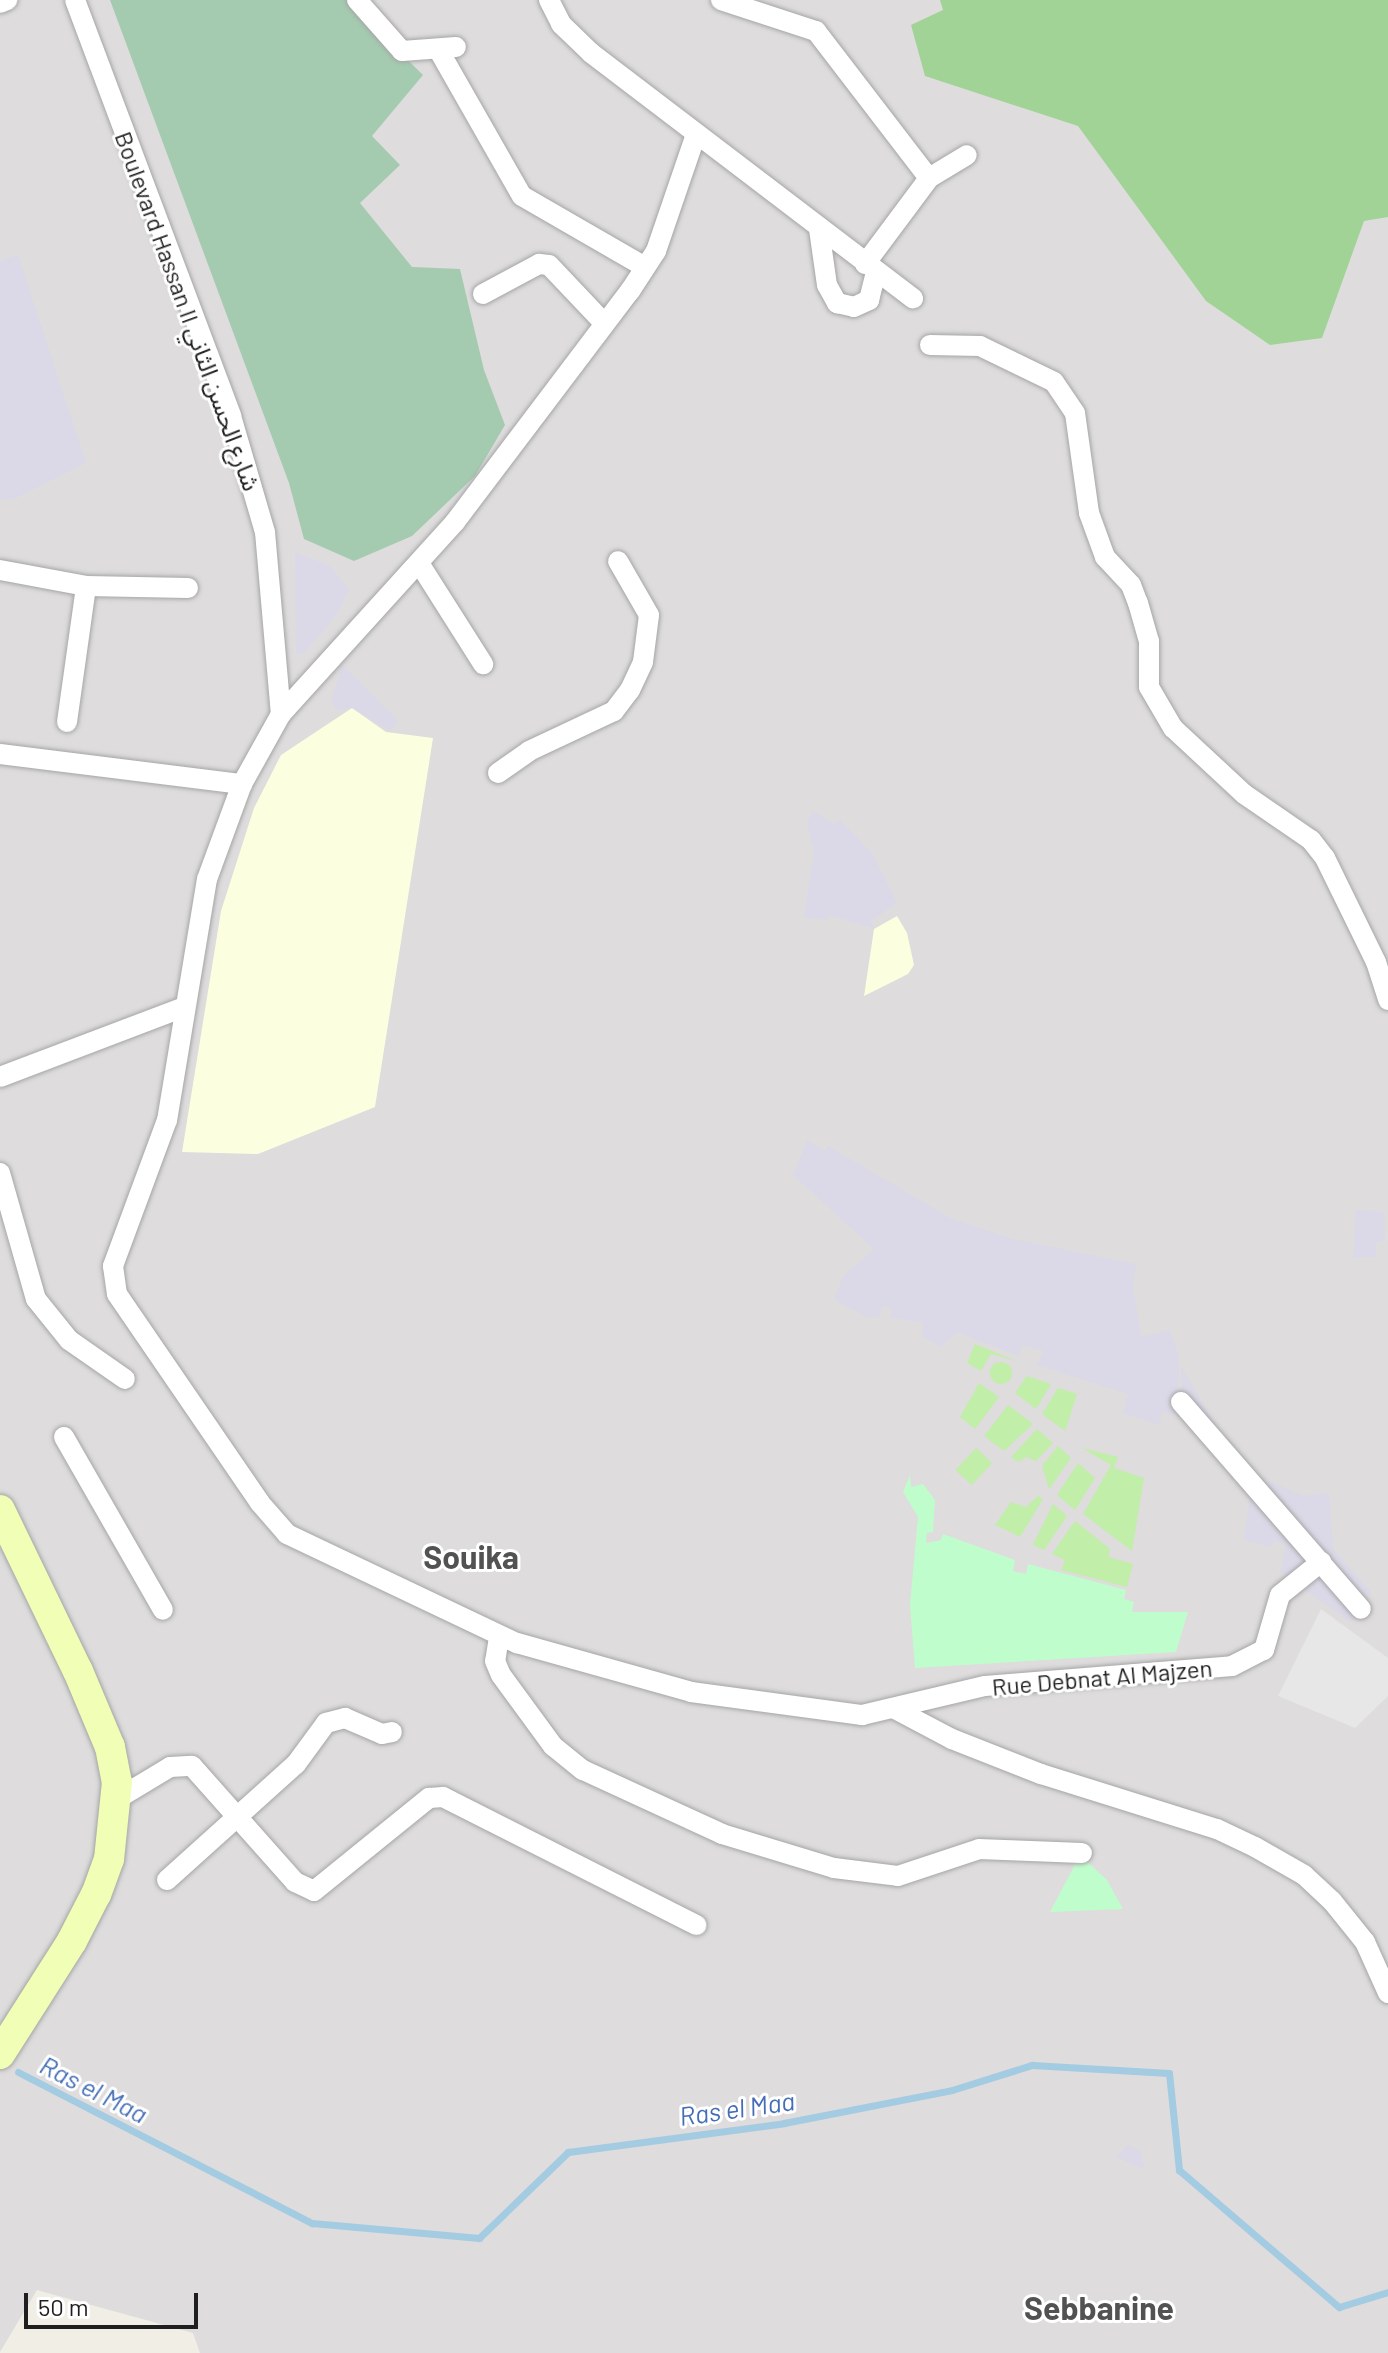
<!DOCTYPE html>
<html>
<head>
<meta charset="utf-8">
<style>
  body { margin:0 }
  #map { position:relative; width:1388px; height:2353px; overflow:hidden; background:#f1eee5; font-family:Barlow,"Noto Sans Arabic",sans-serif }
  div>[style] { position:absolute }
  .residential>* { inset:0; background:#dedcdc }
  .education>* { inset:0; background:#fbffe0 }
  .grass>* { inset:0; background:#c1eea8; transform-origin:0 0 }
  .round { border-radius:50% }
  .forest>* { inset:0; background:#a1d397 }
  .cemetery>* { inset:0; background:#a4cbb0 }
  .park>* { inset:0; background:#c0fdcd }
  .parking>* { inset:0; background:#e7e7e7 }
  .plaza>* { inset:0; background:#dbd9e7 }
  .stream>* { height:7px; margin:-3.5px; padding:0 3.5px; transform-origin:3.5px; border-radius:3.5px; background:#a3cbe1 }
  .roads { filter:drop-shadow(0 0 2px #a6a6a6) drop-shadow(0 0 2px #a6a6a6) }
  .street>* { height:20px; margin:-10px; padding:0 10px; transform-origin:10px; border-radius:10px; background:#fff }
  .secondary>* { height:30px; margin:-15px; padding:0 15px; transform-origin:15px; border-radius:15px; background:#f1feb6 }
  span { translate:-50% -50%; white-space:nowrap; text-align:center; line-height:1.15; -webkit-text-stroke:6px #fff; paint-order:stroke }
  .street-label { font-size:24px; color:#1f1f1f }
  .water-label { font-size:26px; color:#446eb7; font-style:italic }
  .district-label { font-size:32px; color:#525252; font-weight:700 }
  .scale { position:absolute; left:24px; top:2293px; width:174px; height:36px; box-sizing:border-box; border:4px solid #1f1f1f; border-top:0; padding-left:10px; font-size:24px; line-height:28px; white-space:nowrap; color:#1f1f1f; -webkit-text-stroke:6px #fff; paint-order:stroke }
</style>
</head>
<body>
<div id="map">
  <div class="residential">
    <i style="clip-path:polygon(0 0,1388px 0,1388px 2353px,200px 2353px,193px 2333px,37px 2290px,0 2352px)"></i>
  </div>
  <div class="education">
    <i style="clip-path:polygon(352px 708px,386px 732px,433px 738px,375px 1107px,258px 1154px,182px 1152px,221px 911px,254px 808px,281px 755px)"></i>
    <i style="clip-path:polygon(897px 916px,907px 933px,914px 965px,908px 974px,864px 996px,874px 929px)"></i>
  </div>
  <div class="grass">
    <i style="clip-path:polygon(975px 1344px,1016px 1361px,991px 1354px,981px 1371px,967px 1363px)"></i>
    <i class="round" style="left:990px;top:1362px;width:22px;height:22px"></i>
    <i style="clip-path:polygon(1027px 1376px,1051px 1384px,1036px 1409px,1015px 1393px)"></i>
    <i style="clip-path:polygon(979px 1383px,999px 1397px,975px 1429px,960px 1417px)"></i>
    <i style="clip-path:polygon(1058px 1388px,1077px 1394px,1065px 1431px,1042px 1414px)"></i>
    <i style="clip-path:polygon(1008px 1405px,1033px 1424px,1004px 1451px,984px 1436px)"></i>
    <i style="clip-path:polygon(1037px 1429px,1053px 1443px,1036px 1461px,1026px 1457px,1018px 1462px,1011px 1457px)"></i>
    <i style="clip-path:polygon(1058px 1446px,1071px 1458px,1049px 1489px,1042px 1466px)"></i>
    <i style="left:976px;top:1448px;width:22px;height:30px;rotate:43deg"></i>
    <i style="clip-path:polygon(1082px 1448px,1118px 1457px,1114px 1468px,1144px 1478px,1132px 1551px,1083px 1514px,1111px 1465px)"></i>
    <i style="clip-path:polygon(1078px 1463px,1095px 1478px,1075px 1510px,1057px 1495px)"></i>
    <i style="clip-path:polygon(1038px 1496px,1043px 1499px,1020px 1537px,995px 1525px,1011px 1502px,1026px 1507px)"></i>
    <i style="clip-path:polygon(1053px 1504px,1067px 1516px,1044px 1550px,1033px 1545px)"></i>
    <i style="clip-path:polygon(1075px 1521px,1110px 1549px,1108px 1557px,1133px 1564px,1127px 1587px,1061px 1570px,1065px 1560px,1052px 1554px)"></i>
  </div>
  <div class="forest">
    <i style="clip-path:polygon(940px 0,1388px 0,1388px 217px,1364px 221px,1322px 338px,1270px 345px,1206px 301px,1078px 126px,925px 76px,911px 25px,943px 10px)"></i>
  </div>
  <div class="cemetery">
    <i style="clip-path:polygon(110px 0,347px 0,423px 75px,372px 136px,400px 165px,360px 203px,412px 267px,460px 269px,484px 370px,505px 425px,475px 476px,412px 536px,354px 561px,304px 539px,289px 483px)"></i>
  </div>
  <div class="park">
    <i style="clip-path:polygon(910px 1475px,911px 1487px,923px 1484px,935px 1500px,933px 1532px,927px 1533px,926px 1543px,941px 1540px,943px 1534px,1015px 1560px,1013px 1571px,1026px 1574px,1028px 1564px,1126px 1590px,1124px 1599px,1134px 1602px,1132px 1612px,1188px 1612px,1176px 1652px,915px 1668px,910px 1605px,918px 1517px,903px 1492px)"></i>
    <i style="clip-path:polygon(1080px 1855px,1107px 1880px,1123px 1909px,1050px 1912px)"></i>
  </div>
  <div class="parking">
    <i style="clip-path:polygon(1321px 1609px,1388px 1658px,1388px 1696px,1355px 1728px,1278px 1696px)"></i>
  </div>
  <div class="plaza">
    <i style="clip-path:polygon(18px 255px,86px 463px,14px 499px,0 500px,0 261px)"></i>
    <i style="clip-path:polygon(295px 552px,330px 566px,349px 590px,335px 617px,303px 654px,296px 653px)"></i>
    <i style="clip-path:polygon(342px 665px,398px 721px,390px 731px,352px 708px,339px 710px,331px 702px)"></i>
    <i style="clip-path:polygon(813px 811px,834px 824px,840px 820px,872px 853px,897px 903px,870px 921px,874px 929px,830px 915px,826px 920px,804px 917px,814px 851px,807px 822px)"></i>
    <i style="clip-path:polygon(807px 1141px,825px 1151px,828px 1146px,952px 1219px,1013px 1239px,1136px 1264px,1133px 1285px,1141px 1337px,1170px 1330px,1179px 1358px,1177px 1415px,1161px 1412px,1160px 1425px,1123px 1413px,1128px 1394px,1037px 1365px,1043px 1351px,1023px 1345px,1018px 1356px,957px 1332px,941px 1347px,922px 1336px,923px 1322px,891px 1318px,891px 1307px,882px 1306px,880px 1316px,868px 1318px,834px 1299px,843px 1277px,874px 1249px,793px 1175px)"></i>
    <i style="clip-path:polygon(1356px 1210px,1384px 1212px,1385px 1240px,1375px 1243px,1377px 1257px,1353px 1258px)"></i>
    <i style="clip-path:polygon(1181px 1366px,1221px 1434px,1257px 1476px,1304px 1496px,1329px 1493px,1333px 1549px,1371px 1592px,1351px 1622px,1280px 1572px,1286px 1544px,1274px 1541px,1272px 1547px,1244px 1540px,1250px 1494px,1233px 1479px,1236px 1470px,1181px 1398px)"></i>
    <i style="clip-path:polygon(1128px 2145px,1141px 2151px,1144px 2169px,1116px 2157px)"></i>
  </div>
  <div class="stream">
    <i style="left:18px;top:2072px;width:331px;rotate:27.2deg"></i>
    <i style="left:312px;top:2223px;width:168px;rotate:5.1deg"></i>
    <i style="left:479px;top:2238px;width:124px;rotate:-44deg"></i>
    <i style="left:568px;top:2152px;width:218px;rotate:-7.6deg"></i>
    <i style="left:784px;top:2123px;width:171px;rotate:-11.1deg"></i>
    <i style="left:952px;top:2090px;width:84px;rotate:-17.4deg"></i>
    <i style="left:1032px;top:2065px;width:137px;rotate:3.3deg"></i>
    <i style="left:1169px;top:2073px;width:98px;rotate:84.1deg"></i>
    <i style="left:1179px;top:2170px;width:211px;rotate:40.6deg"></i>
    <i style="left:1339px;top:2307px;width:51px;rotate:-17deg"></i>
  </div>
  <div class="roads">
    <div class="street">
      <i style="left:75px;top:0;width:444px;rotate:69.4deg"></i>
      <i style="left:231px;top:416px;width:121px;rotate:73.7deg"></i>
      <i style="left:265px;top:532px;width:183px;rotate:85deg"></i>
      <i style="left:281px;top:714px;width:80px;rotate:119.1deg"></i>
      <i style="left:242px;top:784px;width:101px;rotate:110.2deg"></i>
      <i style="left:207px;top:879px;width:244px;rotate:99.4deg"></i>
      <i style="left:167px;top:1120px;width:156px;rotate:110.3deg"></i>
      <i style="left:113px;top:1266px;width:28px;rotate:82deg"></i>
      <i style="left:117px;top:1294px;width:253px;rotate:55.6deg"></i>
      <i style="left:260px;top:1503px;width:41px;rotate:48.9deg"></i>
      <i style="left:287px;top:1534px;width:255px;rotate:25.4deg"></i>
      <i style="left:517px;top:1643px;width:181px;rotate:15.7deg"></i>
      <i style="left:691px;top:1692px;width:173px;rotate:7.7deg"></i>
      <i style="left:862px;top:1715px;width:126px;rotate:-13.3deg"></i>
      <i style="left:985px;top:1686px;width:248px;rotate:-4.6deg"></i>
      <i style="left:1232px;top:1666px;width:36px;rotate:-27deg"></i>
      <i style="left:1264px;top:1650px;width:57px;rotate:-73.8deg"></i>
      <i style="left:1280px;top:1595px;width:53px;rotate:-38.8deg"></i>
      <i style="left:357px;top:0;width:68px;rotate:48.6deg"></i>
      <i style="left:402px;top:51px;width:54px;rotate:-4.2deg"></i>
      <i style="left:549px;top:0;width:27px;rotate:63deg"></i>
      <i style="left:561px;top:24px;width:42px;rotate:44deg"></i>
      <i style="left:591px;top:53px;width:405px;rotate:37.3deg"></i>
      <i style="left:721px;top:0;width:100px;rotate:18.1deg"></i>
      <i style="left:816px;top:31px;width:185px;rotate:52.5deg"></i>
      <i style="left:0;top:3px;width:8px;rotate:-23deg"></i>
      <i style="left:438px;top:49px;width:169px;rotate:60.3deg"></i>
      <i style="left:522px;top:196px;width:142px;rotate:30deg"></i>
      <i style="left:819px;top:229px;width:57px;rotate:81.9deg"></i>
      <i style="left:827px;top:285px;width:21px;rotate:61deg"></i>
      <i style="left:837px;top:303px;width:17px;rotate:13deg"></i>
      <i style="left:854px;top:307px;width:17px;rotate:-25deg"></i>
      <i style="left:869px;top:300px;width:30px;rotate:-76deg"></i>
      <i style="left:865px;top:264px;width:107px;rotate:-53.3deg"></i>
      <i style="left:929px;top:178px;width:44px;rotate:-31.2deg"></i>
      <i style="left:483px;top:294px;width:64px;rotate:-28.2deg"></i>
      <i style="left:539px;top:264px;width:10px;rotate:6deg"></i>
      <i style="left:549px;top:265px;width:80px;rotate:46.5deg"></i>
      <i style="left:930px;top:345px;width:50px;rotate:1.1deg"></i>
      <i style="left:980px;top:346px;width:82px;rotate:25.9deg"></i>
      <i style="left:1054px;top:382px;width:37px;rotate:56deg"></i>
      <i style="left:1075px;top:413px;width:101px;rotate:82deg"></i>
      <i style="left:1089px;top:513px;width:47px;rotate:70deg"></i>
      <i style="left:1105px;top:557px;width:38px;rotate:47deg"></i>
      <i style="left:1131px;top:585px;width:19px;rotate:69deg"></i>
      <i style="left:1138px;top:603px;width:40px;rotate:74deg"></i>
      <i style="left:1149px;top:641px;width:46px;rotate:90deg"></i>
      <i style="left:1149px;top:687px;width:48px;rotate:59.7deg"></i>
      <i style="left:1173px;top:728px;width:97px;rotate:42.9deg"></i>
      <i style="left:1244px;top:794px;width:81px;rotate:34.5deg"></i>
      <i style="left:1311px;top:840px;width:23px;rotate:52deg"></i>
      <i style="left:1325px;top:858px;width:116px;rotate:63.9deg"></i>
      <i style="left:1376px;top:962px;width:40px;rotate:72deg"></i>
      <i style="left:419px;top:563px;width:120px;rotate:57.6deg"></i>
      <i style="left:0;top:570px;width:87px;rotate:10.5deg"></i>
      <i style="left:86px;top:586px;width:102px;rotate:1.1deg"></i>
      <i style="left:281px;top:714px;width:259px;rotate:-47.8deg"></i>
      <i style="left:455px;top:522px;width:290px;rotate:-52.9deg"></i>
      <i style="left:630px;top:291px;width:48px;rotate:-57deg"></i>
      <i style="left:656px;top:251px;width:124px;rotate:-71.1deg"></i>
      <i style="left:67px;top:722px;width:137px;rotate:-82deg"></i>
      <i style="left:0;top:754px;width:244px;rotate:7.1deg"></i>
      <i style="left:498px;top:773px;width:38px;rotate:-35deg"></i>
      <i style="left:529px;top:751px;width:94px;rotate:-25.2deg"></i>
      <i style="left:614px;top:711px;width:26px;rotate:-53deg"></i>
      <i style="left:630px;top:690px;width:31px;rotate:-65deg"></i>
      <i style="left:643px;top:662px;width:47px;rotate:-82.7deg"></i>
      <i style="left:649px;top:615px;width:62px;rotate:-119.9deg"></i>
      <i style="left:0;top:1077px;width:197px;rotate:-20.8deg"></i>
      <i style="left:0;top:1173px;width:131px;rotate:74.1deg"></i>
      <i style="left:36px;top:1299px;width:53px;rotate:51.2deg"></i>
      <i style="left:69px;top:1340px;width:68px;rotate:34.9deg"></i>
      <i style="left:1181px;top:1402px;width:274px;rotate:49deg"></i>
      <i style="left:64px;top:1437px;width:199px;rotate:60.2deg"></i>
      <i style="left:499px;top:1637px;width:24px;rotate:99deg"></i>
      <i style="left:495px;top:1661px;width:15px;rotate:67deg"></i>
      <i style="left:501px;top:1675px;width:88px;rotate:53.8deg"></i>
      <i style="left:553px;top:1746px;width:38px;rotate:39deg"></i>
      <i style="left:583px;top:1770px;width:153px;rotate:24.7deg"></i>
      <i style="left:722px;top:1834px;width:117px;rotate:16.9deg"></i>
      <i style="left:834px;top:1868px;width:64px;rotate:7.1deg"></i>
      <i style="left:898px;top:1876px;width:85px;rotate:-18.4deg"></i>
      <i style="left:979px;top:1849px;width:103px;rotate:2.2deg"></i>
      <i style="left:895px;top:1709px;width:64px;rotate:27.8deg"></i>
      <i style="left:952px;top:1739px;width:96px;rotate:21.5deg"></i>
      <i style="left:1041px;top:1774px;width:184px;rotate:17.4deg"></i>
      <i style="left:1217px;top:1829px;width:42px;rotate:25.3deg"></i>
      <i style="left:1255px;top:1847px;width:56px;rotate:29.7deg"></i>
      <i style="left:1304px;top:1875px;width:38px;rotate:43deg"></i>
      <i style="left:1332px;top:1901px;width:53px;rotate:51.2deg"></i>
      <i style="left:1365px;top:1942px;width:56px;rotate:65.7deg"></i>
      <i style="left:117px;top:1799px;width:62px;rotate:-31.1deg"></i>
      <i style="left:170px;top:1767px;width:22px;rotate:-3deg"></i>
      <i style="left:192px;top:1766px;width:155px;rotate:48.4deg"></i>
      <i style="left:295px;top:1882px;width:21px;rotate:25deg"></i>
      <i style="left:314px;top:1891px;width:148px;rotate:-39deg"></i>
      <i style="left:429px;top:1798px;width:14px;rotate:-4deg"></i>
      <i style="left:443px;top:1797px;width:284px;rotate:26.8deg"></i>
      <i style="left:167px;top:1880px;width:173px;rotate:-42deg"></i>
      <i style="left:296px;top:1764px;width:51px;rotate:-53.8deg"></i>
      <i style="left:326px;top:1723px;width:20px;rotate:-15deg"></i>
      <i style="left:345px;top:1718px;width:40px;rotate:23.4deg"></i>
      <i style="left:382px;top:1734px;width:10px;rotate:-11deg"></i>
    </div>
    <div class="secondary">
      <i style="left:0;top:1510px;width:179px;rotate:64.2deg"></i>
      <i style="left:78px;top:1671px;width:82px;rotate:67.2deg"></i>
      <i style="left:110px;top:1747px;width:36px;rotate:79deg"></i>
      <i style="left:117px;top:1782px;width:77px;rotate:95.9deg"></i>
      <i style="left:109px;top:1859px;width:37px;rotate:110deg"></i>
      <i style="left:96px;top:1894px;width:53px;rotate:117.1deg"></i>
      <i style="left:72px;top:1941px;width:134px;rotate:122.5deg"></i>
    </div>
  </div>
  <div class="street-label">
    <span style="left:188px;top:311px;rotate:70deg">Boulevard Hassan II شارع الحسن الثاني</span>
    <span style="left:1102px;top:1677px;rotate:-5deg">Rue Debnat Al Majzen</span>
  </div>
  <div class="water-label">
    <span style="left:94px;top:2089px;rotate:27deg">Ras el Maa</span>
    <span style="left:737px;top:2108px;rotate:-8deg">Ras el Maa</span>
  </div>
  <div class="district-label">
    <span style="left:471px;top:1556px">Souika</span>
    <span style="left:1099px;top:2307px">Sebbanine</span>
  </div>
  <div class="scale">50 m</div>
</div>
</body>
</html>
